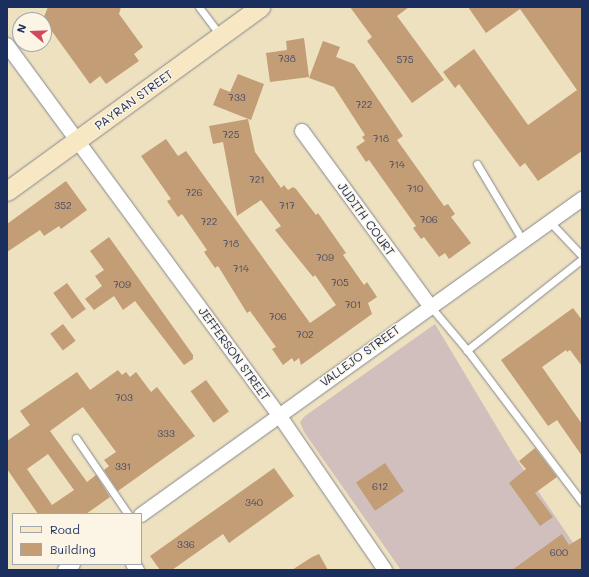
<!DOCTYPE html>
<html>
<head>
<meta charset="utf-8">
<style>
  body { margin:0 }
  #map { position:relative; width:589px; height:577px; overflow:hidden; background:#eee1c0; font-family:Mali,sans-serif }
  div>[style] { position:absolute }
  .industrial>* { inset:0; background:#d1bfbe }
  .building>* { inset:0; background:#c29d75; transform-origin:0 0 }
  .roads { filter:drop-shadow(0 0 1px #84888f) drop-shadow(0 0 1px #84888f) }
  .lane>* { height:7px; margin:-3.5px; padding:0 3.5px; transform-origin:3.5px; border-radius:3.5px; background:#fff }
  .street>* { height:14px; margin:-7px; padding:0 7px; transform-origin:7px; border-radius:7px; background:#fff }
  .secondary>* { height:19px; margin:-9.5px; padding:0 9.5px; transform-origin:9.5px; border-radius:9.5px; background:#f7e8c3 }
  span { translate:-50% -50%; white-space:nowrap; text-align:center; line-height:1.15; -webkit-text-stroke:3px #fcf5e5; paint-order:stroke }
  .number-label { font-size:10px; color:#454a64 }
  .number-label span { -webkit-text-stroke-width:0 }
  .street-label { font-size:12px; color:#1b2f5e }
  .frame { position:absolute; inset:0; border:8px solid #1b2f5e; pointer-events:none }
  .legend { position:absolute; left:12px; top:513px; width:130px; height:52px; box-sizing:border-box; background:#fcf5e5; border:1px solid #a2a6af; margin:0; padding:5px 7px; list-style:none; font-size:12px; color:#1b2f5e }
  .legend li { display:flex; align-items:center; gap:8px; height:20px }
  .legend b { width:20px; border:1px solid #a2a6af }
  .north { position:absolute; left:12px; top:12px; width:40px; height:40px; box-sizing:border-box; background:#fcf5e5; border:1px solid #a2a6af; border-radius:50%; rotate:289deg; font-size:11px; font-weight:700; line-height:16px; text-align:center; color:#1b2f5e }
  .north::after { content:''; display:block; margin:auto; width:14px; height:18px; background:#d1495b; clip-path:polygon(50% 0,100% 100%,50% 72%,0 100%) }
</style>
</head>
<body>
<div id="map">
  <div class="industrial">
    <i style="clip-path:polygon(435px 324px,513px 454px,582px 556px,582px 570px,401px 570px,304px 432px,300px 422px,305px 416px)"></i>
  </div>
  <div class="building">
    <i style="clip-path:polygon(48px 7px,121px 7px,119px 14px,143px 47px,134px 54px,139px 61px,106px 84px,100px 76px,90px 84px,43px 19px)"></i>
    <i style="clip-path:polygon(350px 7px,409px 7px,397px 16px,444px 80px,412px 103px,367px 41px,372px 37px)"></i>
    <i style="clip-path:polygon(468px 7px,582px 7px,582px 151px,538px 181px,525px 163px,520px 167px,459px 84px,455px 88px,443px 72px,474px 49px,528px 125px,577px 90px,520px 9px,486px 33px)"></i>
    <i style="clip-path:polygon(304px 38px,309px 77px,270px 82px,266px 53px,287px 50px,286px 41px)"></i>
    <i style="clip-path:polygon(323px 41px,340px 47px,336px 57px,354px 64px,403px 136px,397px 140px,444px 206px,448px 204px,455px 214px,451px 217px,471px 243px,449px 259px,445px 253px,439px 257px,424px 237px,421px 239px,413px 228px,416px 226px,369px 160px,366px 162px,356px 147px,365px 141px,362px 137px,365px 135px,334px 87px,309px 78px)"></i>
    <i style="clip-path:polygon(238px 74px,264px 84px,251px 120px,213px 105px,220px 88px,230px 92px)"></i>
    <i style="clip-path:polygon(248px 119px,255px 152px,281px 188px,284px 185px,288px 190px,293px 187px,296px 189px,316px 215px,318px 213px,346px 253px,343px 255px,364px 285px,367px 282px,377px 297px,368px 303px,372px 314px,301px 365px,299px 358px,294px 362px,292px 358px,283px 365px,272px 349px,276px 347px,250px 311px,247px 313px,218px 266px,215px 268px,204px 252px,207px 250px,182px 214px,178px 217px,167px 201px,171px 199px,141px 156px,166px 139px,178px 156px,186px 151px,310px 323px,336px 305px,315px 275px,313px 277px,275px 230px,281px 226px,261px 200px,237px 216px,223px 142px,213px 144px,209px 126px)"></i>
    <i style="clip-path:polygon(66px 181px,87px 210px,61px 229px,59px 226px,44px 236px,40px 230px,7px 252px,7px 224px)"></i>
    <i style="clip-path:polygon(109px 237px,193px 355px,193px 359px,184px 365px,135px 301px,123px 310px,114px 296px,94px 310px,85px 299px,102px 286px,95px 276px,104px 270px,90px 251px)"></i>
    <i style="left:67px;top:283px;width:32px;height:17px;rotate:54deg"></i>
    <i style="clip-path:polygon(573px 308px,582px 320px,582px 366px,570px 350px,567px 352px,566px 350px,542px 367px,582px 424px,582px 456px,557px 420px,548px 426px,501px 360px)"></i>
    <i style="left:63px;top:324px;width:21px;height:16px;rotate:53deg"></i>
    <i style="clip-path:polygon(evenodd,118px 370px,122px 375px,126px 372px,130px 377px,136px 372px,151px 392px,157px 387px,195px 436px,118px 491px,104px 470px,109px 466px,104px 460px,116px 452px,83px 407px,50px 431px,87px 482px,96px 475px,110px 497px,86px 514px,38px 514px,7px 469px,7px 441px,30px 425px,20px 411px,77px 372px,90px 390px,118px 370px,48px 454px,74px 490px,52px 505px,27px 469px,48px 454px)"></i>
    <i style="left:206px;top:380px;width:39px;height:19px;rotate:54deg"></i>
    <i style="clip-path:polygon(535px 448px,557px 477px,535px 493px,553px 517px,540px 526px,509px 483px,526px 469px,519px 461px)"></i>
    <i style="left:385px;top:463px;width:34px;height:35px;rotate:56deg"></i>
    <i style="clip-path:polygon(274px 468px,294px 496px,229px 543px,223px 534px,172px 570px,160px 570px,150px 556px)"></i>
    <i style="clip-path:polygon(562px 534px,569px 545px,582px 537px,582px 570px,512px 570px)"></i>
    <i style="clip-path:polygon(319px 554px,328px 570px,292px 570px,312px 557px)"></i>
  </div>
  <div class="roads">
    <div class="lane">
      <i style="left:199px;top:7px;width:36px;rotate:53deg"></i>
      <i style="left:477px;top:164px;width:90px;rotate:59.1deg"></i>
      <i style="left:550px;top:222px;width:47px;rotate:46.7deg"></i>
      <i style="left:582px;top:259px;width:147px;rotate:141.6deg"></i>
      <i style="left:467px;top:350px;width:191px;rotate:52.9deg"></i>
      <i style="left:430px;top:306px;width:57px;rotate:49.9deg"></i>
      <i style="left:76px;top:438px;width:92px;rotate:55.6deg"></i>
    </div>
    <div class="street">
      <i style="left:7px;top:45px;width:459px;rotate:53.7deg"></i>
      <i style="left:279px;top:415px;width:188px;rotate:55.6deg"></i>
      <i style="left:302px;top:131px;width:217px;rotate:53.8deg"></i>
      <i style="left:141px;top:515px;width:543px;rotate:-35.62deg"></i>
      <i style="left:133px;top:564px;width:7px;rotate:56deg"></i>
      <i style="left:65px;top:570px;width:10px;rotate:-37deg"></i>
    </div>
    <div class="secondary">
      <i style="left:7px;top:191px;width:313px;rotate:-36deg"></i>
    </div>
  </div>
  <div class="number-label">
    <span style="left:287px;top:59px">738</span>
    <span style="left:405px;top:60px">575</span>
    <span style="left:237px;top:98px">733</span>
    <span style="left:364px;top:105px">722</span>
    <span style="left:231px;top:135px">725</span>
    <span style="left:381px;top:139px">718</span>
    <span style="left:397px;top:165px">714</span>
    <span style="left:257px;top:180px">721</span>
    <span style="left:415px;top:189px">710</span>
    <span style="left:194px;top:193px">726</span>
    <span style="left:63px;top:206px">352</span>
    <span style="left:287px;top:206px">717</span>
    <span style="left:429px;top:220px">706</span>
    <span style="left:209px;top:222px">722</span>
    <span style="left:231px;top:244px">718</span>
    <span style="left:325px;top:258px">709</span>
    <span style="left:241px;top:269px">714</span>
    <span style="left:340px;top:283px">705</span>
    <span style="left:122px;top:285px">709</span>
    <span style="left:353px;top:305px">701</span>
    <span style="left:278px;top:317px">706</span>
    <span style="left:305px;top:335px">702</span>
    <span style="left:124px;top:398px">703</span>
    <span style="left:166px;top:434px">333</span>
    <span style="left:123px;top:467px">331</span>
    <span style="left:380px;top:487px">612</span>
    <span style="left:254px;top:503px">340</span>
    <span style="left:186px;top:545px">336</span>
    <span style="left:559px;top:553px">600</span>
  </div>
  <div class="street-label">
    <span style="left:134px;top:100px;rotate:-36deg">PAYRAN STREET</span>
    <span style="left:366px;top:219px;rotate:54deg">JUDITH COURT</span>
    <span style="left:234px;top:354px;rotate:54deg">JEFFERSON STREET</span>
    <span style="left:360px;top:356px;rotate:-36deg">VALLEJO STREET</span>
  </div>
  <div class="frame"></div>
  <ul class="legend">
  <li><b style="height:5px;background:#f7e8c3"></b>Road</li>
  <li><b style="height:11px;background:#c29d75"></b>Building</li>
  </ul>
  <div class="north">N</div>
</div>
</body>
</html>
